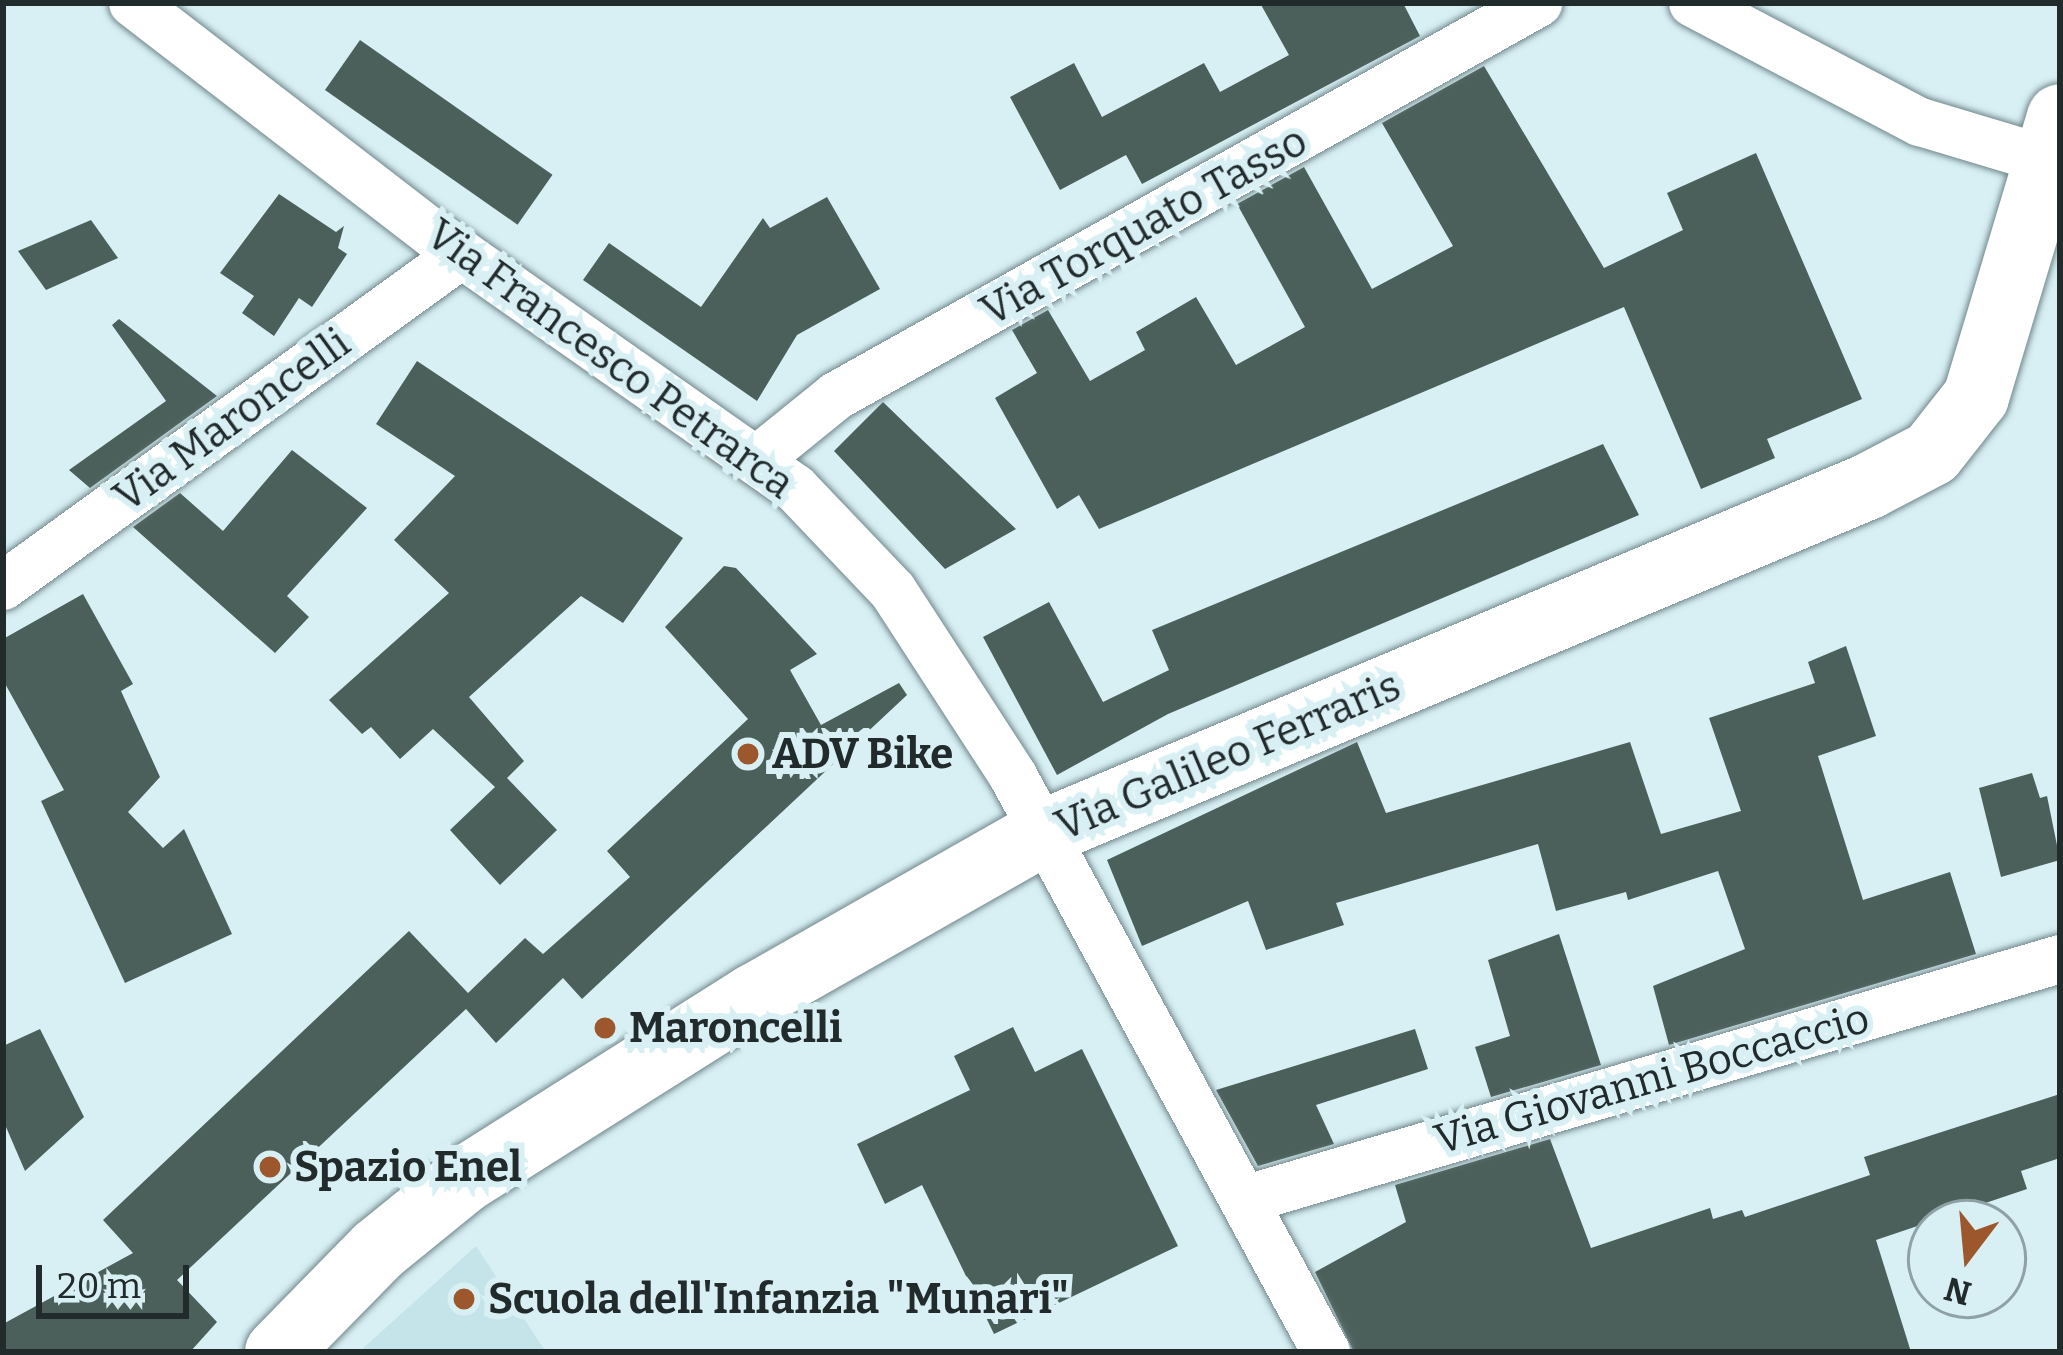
<!DOCTYPE html>
<html>
<head>
<meta charset="utf-8">
<style>
  body { margin:0 }
  #map { position:relative; width:2063px; height:1355px; overflow:hidden; background:#d8f0f4; font-family:Bitter,serif }
  div>[style] { position:absolute }
  .built>* { inset:0; background:#c4e4ea }
  .building>* { inset:0; background:#4c605b; transform-origin:0 0 }
  .roads { filter:drop-shadow(0 0 3px #71878b) drop-shadow(0 0 3px #71878b) }
  .street>* { height:48px; margin:-24px; padding:0 24px; transform-origin:24px; border-radius:24px; background:#fff }
  .secondary>* { height:66px; margin:-33px; padding:0 33px; transform-origin:33px; border-radius:33px; background:#fff }
  .dots>* { width:33px; height:33px; translate:-50% -50%; box-sizing:border-box; border:6px solid #d8f0f4; border-radius:50% }
  span { translate:-50% -50%; white-space:nowrap; text-align:center; line-height:1.15; -webkit-text-stroke:12px #d8f0f4; paint-order:stroke }
  .street-label { font-size:42px; color:#222b2c }
  .poi-label { font-size:42px; color:#222b2c; font-weight:700 }
  .left { translate:0 -50%; text-align:left }
  .frame { position:absolute; inset:0; border:6px solid #222b2c; pointer-events:none }
  .north { position:absolute; left:1907px; top:1199px; width:120px; height:120px; box-sizing:border-box; background:#d8f0f4; border:3px solid #8fa1a4; border-radius:50%; rotate:196deg; font-size:33px; font-weight:700; line-height:48px; text-align:center; color:#222b2c }
  .north::after { content:''; display:block; margin:auto; width:42px; height:54px; background:#9d572d; clip-path:polygon(50% 0,100% 100%,50% 72%,0 100%) }
  .scale { position:absolute; left:36px; top:1265px; width:153px; height:54px; box-sizing:border-box; border:6px solid #222b2c; border-top:0; padding-left:15px; font-size:36px; line-height:42px; white-space:nowrap; color:#222b2c; -webkit-text-stroke:9px #d8f0f4; paint-order:stroke }
</style>
</head>
<body>
<div id="map">
  <div class="built">
    <i style="clip-path:polygon(476px 1246px,546px 1352px,359px 1352px)"></i>
  </div>
  <div class="building">
    <i style="clip-path:polygon(1260px 3px,1403px 3px,1420px 36px,1142px 184px,1126px 155px,1060px 190px,1010px 97px,1074px 63px,1102px 117px,1204px 63px,1220px 92px,1289px 55px)"></i>
    <i style="left:360px;top:40px;width:235px;height:61px;rotate:35deg"></i>
    <i style="clip-path:polygon(1484px 66px,1604px 268px,1683px 230px,1667px 193px,1756px 153px,1862px 399px,1767px 439px,1775px 458px,1701px 489px,1624px 307px,1099px 529px,1079px 495px,1057px 509px,995px 398px,1037px 373px,1012px 330px,1048px 310px,1090px 381px,1145px 350px,1136px 332px,1196px 297px,1236px 365px,1305px 327px,1237px 204px,1304px 167px,1372px 289px,1453px 246px,1382px 123px)"></i>
    <i style="clip-path:polygon(279px 194px,336px 232px,344px 226px,338px 248px,347px 254px,312px 307px,299px 298px,274px 336px,242px 313px,254px 296px,220px 273px)"></i>
    <i style="clip-path:polygon(827px 197px,880px 289px,797px 335px,757px 401px,583px 280px,609px 243px,701px 307px,763px 218px,770px 228px)"></i>
    <i style="clip-path:polygon(91px 220px,118px 258px,46px 290px,18px 251px)"></i>
    <i style="clip-path:polygon(119px 319px,217px 396px,90px 488px,69px 470px,166px 401px,112px 325px)"></i>
    <i style="clip-path:polygon(417px 361px,683px 538px,623px 623px,581px 596px,469px 697px,524px 761px,507px 778px,557px 830px,500px 885px,450px 830px,495px 787px,433px 729px,400px 759px,371px 727px,362px 734px,329px 700px,449px 593px,394px 540px,455px 476px,376px 424px)"></i>
    <i style="clip-path:polygon(883px 402px,914px 432px,1016px 529px,945px 569px,834px 451px)"></i>
    <i style="clip-path:polygon(1603px 444px,1639px 515px,1168px 714px,1057px 775px,983px 637px,1049px 602px,1103px 702px,1169px 670px,1152px 630px)"></i>
    <i style="clip-path:polygon(292px 450px,367px 508px,287px 596px,309px 617px,275px 653px,133px 527px,180px 493px,223px 531px)"></i>
    <i style="clip-path:polygon(724px 566px,736px 568px,817px 654px,790px 670px,821px 725px,899px 683px,907px 695px,582px 999px,563px 978px,496px 1043px,466px 1009px,177px 1280px,217px 1322px,190px 1352px,3px 1352px,3px 1324px,133px 1253px,103px 1220px,409px 931px,468px 993px,525px 938px,543px 954px,630px 877px,607px 851px,748px 719px,665px 627px)"></i>
    <i style="clip-path:polygon(83px 594px,133px 684px,121px 691px,160px 777px,128px 812px,163px 848px,184px 829px,232px 934px,125px 983px,41px 801px,64px 790px,3px 680px,3px 639px)"></i>
    <i style="clip-path:polygon(1846px 646px,1876px 736px,1818px 756px,1863px 900px,1950px 872px,1976px 954px,1669px 1045px,1653px 986px,1745px 949px,1718px 871px,1628px 900px,1626px 892px,1556px 911px,1538px 844px,1336px 903px,1344px 925px,1266px 950px,1248px 901px,1142px 946px,1107px 860px,1357px 742px,1386px 813px,1630px 742px,1661px 834px,1741px 811px,1709px 718px,1815px 683px,1808px 662px)"></i>
    <i style="clip-path:polygon(2032px 773px,2040px 798px,2047px 796px,2060px 860px,2001px 877px,1979px 788px)"></i>
    <i style="clip-path:polygon(1559px 934px,1601px 1065px,1491px 1097px,1475px 1047px,1510px 1036px,1488px 960px)"></i>
    <i style="clip-path:polygon(1013px 1027px,1035px 1072px,1082px 1049px,1178px 1246px,994px 1334px,922px 1185px,885px 1204px,857px 1144px,970px 1090px,954px 1056px)"></i>
    <i style="clip-path:polygon(40px 1029px,84px 1117px,25px 1171px,3px 1120px,3px 1046px)"></i>
    <i style="clip-path:polygon(1415px 1029px,1428px 1069px,1316px 1105px,1334px 1144px,1258px 1166px,1216px 1090px)"></i>
    <i style="clip-path:polygon(2060px 1094px,2060px 1158px,2021px 1171px,2027px 1189px,1876px 1240px,1911px 1352px,1354px 1352px,1315px 1272px,1406px 1222px,1395px 1185px,1550px 1139px,1591px 1248px,1710px 1208px,1713px 1219px,1742px 1210px,1745px 1217px,1870px 1175px,1864px 1157px)"></i>
  </div>
  <div class="roads">
    <div class="street">
      <i style="left:133px;top:3px;width:382px;rotate:37.6deg"></i>
      <i style="left:436px;top:236px;width:439px;rotate:35.1deg"></i>
      <i style="left:795px;top:488px;width:142px;rotate:46.4deg"></i>
      <i style="left:893px;top:591px;width:221px;rotate:57deg"></i>
      <i style="left:1013px;top:776px;width:656px;rotate:61.48deg"></i>
      <i style="left:1693px;top:3px;width:256px;rotate:27.7deg"></i>
      <i style="left:1920px;top:122px;width:146px;rotate:16.7deg"></i>
      <i style="left:757px;top:460px;width:102px;rotate:-39deg"></i>
      <i style="left:836px;top:396px;width:805px;rotate:-29.24deg"></i>
      <i style="left:3px;top:586px;width:566px;rotate:-35.88deg"></i>
      <i style="left:1244px;top:1200px;width:851px;rotate:-16.45deg"></i>
    </div>
    <div class="secondary">
      <i style="left:278px;top:1352px;width:143px;rotate:-45.6deg"></i>
      <i style="left:378px;top:1250px;width:111px;rotate:-39.1deg"></i>
      <i style="left:464px;top:1180px;width:343px;rotate:-32.3deg"></i>
      <i style="left:754px;top:997px;width:332px;rotate:-29.6deg"></i>
      <i style="left:1043px;top:833px;width:894px;rotate:-22.78deg"></i>
      <i style="left:1867px;top:487px;width:73px;rotate:-27.6deg"></i>
      <i style="left:1932px;top:453px;width:71px;rotate:-51.8deg"></i>
      <i style="left:1976px;top:397px;width:292px;rotate:-73.3deg"></i>
    </div>
  </div>
  <div class="dots">
    <i style="left:748px;top:754px;background:#9d572d"></i>
    <i style="left:605px;top:1028px;background:#9d572d"></i>
    <i style="left:270px;top:1167px;background:#9d572d"></i>
    <i style="left:464px;top:1299px;background:#9d572d"></i>
  </div>
  <div class="street-label">
    <span style="left:1144px;top:226px;rotate:-29deg">Via Torquato Tasso</span>
    <span style="left:610px;top:359px;rotate:36deg">Via Francesco Petrarca</span>
    <span style="left:232px;top:420px;rotate:-36deg">Via Maroncelli</span>
    <span style="left:1228px;top:756px;rotate:-23deg">Via Galileo Ferraris</span>
    <span style="left:1652px;top:1079px;rotate:-16deg">Via Giovanni Boccaccio</span>
  </div>
  <div class="poi-label">
    <span class="left" style="left:772px;top:754px">ADV Bike</span>
    <span class="left" style="left:629px;top:1028px">Maroncelli</span>
    <span class="left" style="left:294px;top:1167px">Spazio Enel</span>
    <span class="left" style="left:488px;top:1299px">Scuola dell'Infanzia "Munari"</span>
  </div>
  <div class="frame"></div>
  <div class="north">N</div>
  <div class="scale">20 m</div>
</div>
</body>
</html>
